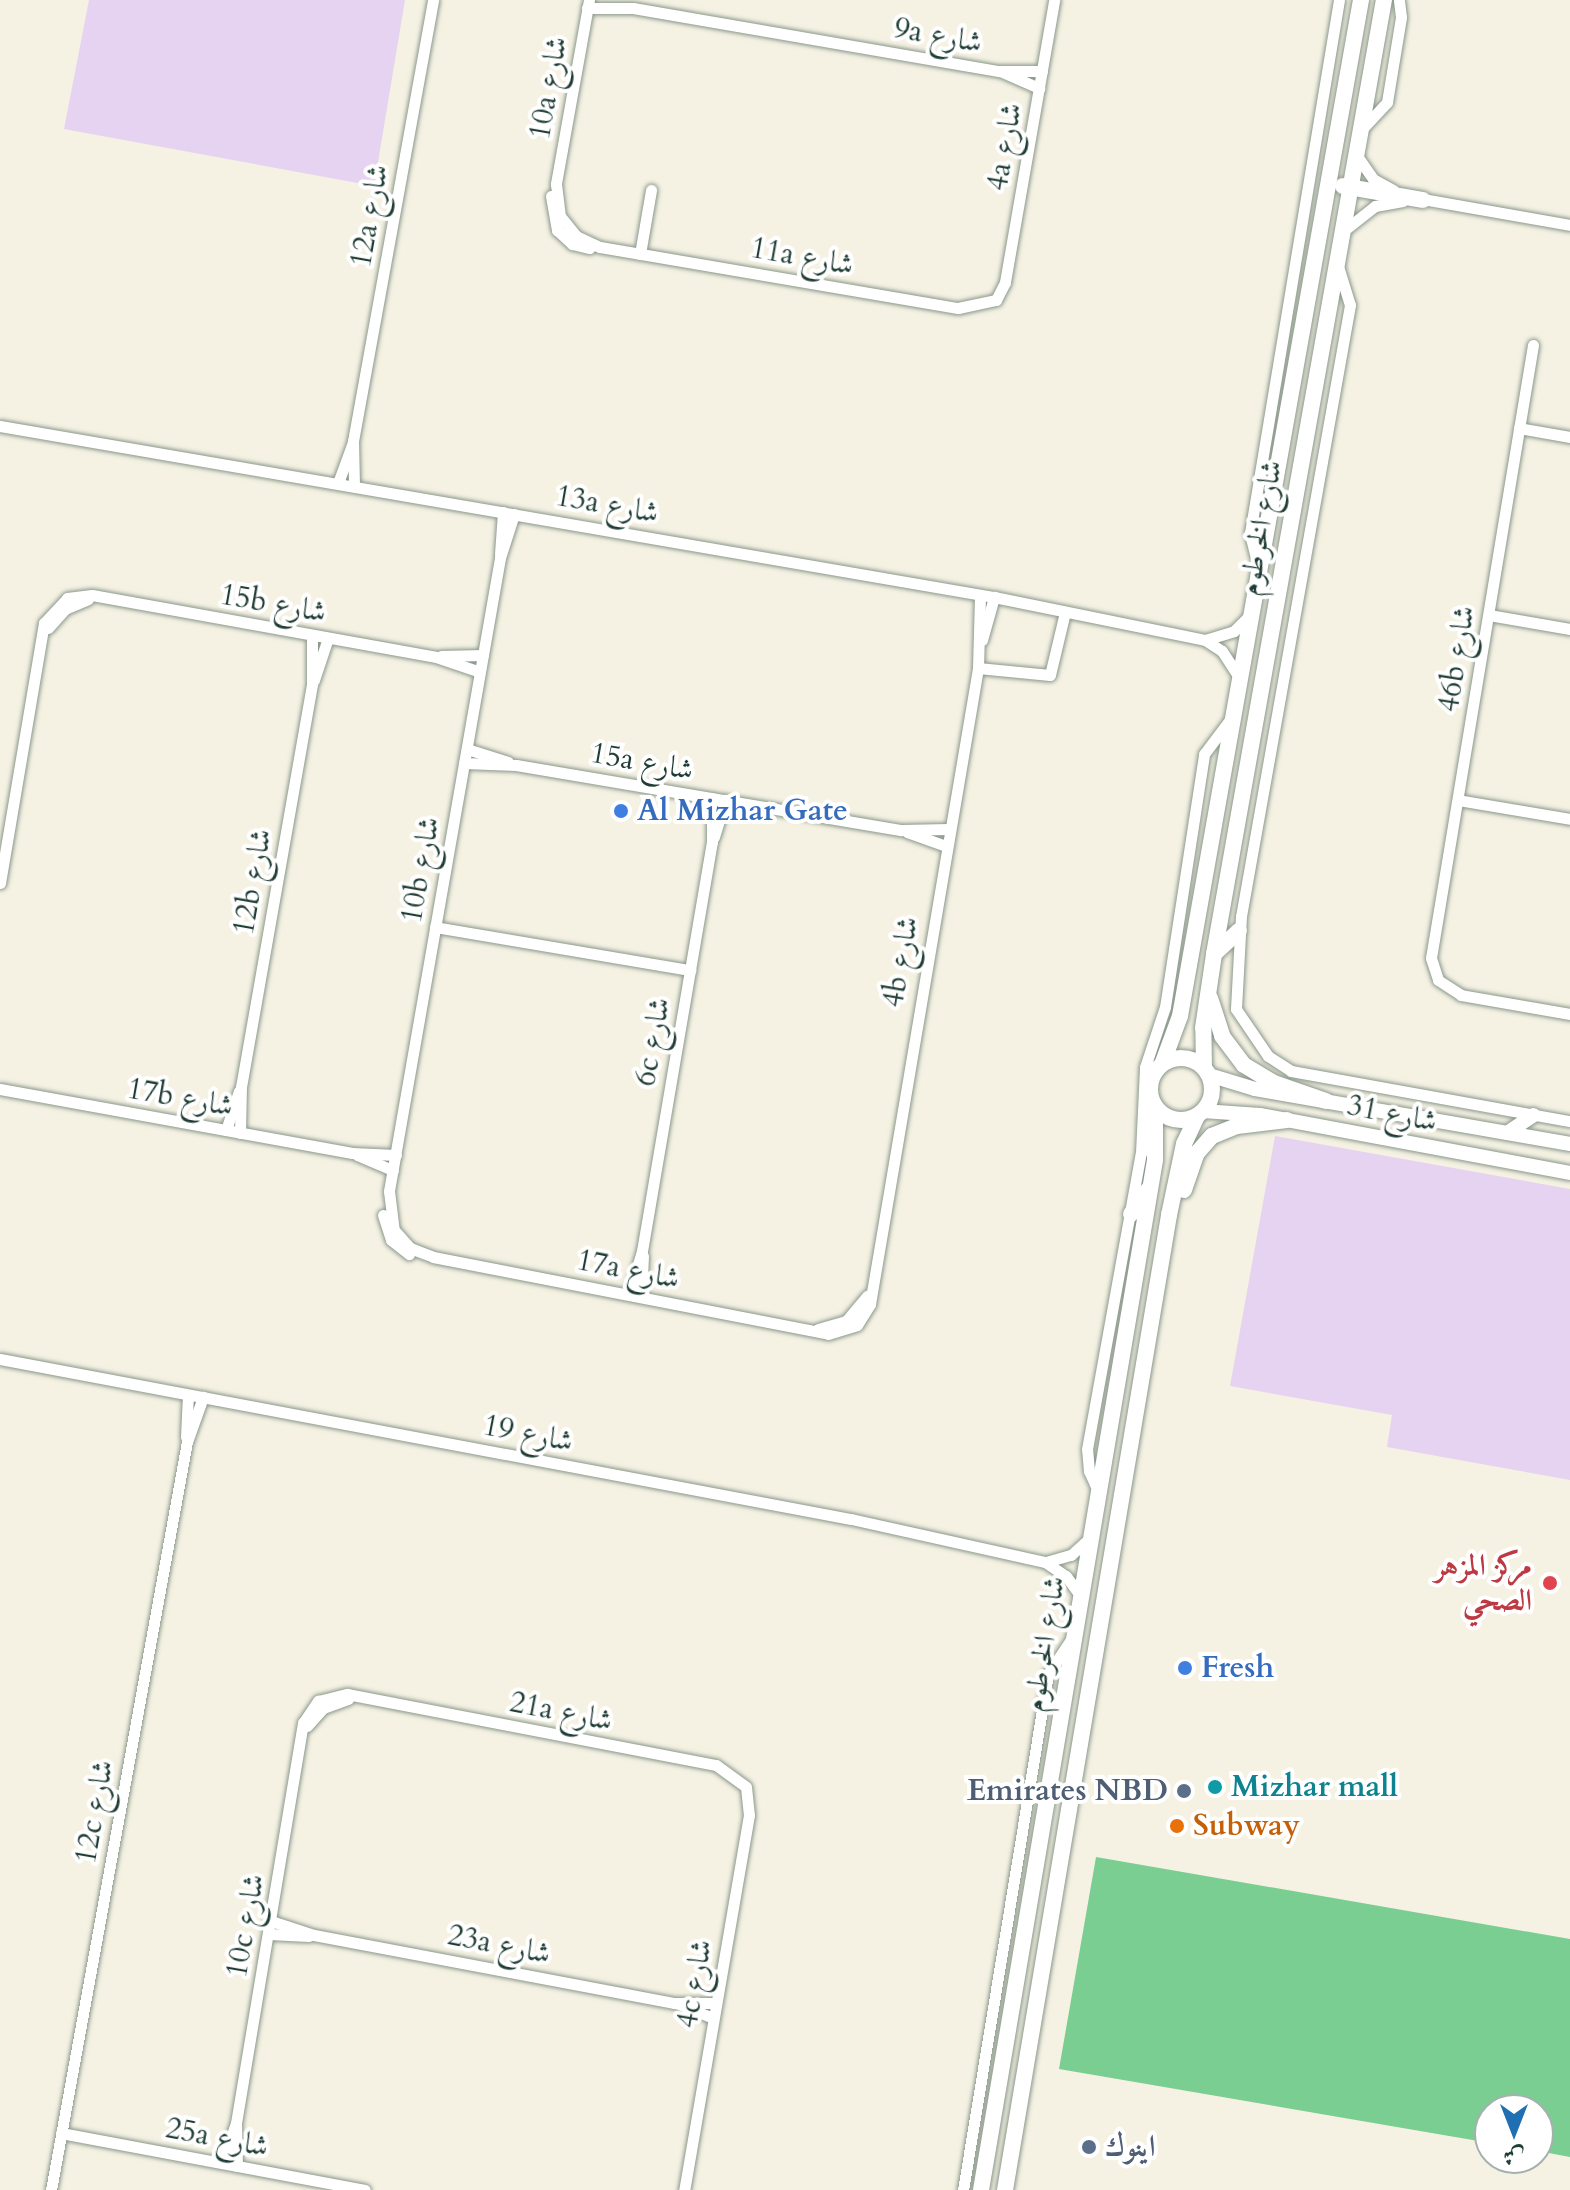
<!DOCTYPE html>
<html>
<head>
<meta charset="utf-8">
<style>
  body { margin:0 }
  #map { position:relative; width:1570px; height:2190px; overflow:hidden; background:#f5f2e3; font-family:Cardo,Amiri,serif }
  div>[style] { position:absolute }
  .built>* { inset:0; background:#e5d3f1 }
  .green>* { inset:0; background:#7ace91 }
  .roads { filter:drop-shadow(0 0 2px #8a988c) drop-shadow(0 0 2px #8a988c) }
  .minor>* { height:11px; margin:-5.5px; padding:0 5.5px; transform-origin:5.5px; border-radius:5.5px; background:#fff }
  .tertiary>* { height:14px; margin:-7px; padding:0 7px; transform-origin:7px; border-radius:7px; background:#fff }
  .secondary>* { height:16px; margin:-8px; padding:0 8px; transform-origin:8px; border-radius:8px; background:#fff }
  .secondary>.ring { margin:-8px; padding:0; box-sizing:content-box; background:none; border:16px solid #fff; border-radius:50% }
  .dots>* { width:22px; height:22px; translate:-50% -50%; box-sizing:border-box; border:4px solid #fff; border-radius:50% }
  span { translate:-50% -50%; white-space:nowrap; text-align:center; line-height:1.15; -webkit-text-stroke:8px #fff; paint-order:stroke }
  .street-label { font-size:30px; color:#1f3d34 }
  .shop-label { font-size:30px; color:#366cbe; font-weight:700 }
  .left { translate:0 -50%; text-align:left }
  .health-label { font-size:30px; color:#be3a42; font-weight:700 }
  .right { translate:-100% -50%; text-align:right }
  .culture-label { font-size:30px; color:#0d838f; font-weight:700 }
  .service-label { font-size:30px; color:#4e5e75; font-weight:700 }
  .food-label { font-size:30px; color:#c56008; font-weight:700 }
  .north { position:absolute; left:1474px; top:2094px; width:80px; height:80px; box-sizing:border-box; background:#fff; border:2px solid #a5b1ae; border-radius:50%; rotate:180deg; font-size:22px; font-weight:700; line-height:32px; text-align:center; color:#1f3d34 }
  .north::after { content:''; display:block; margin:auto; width:28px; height:36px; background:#1f6fb2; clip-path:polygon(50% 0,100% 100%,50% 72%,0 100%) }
</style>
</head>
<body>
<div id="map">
  <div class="built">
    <i style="clip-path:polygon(89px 0,405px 0,374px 186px,64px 129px)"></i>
    <i style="clip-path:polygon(1275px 1136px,1570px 1189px,1570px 1480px,1387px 1447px,1392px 1415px,1230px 1386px)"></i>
  </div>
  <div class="green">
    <i style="clip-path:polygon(1096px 1857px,1570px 1939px,1570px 2157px,1538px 2151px,1538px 2110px,1490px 2110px,1490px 2143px,1059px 2069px)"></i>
  </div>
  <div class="roads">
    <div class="minor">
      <i style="left:589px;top:0;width:187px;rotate:100.2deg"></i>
      <i style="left:556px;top:184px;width:32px;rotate:83deg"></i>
      <i style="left:560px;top:216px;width:26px;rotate:51deg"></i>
      <i style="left:576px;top:236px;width:26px;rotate:25deg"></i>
      <i style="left:600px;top:247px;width:363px;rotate:9.7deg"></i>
      <i style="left:958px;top:308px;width:39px;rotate:-12deg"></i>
      <i style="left:996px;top:300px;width:20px;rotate:-63deg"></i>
      <i style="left:1005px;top:282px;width:286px;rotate:-80.1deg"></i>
      <i style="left:587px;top:8px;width:46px"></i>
      <i style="left:633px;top:8px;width:371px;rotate:9.8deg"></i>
      <i style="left:999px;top:71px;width:43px"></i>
      <i style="left:1000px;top:71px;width:43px;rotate:23.6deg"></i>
      <i style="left:1362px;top:129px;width:37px;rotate:-47deg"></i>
      <i style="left:1387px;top:102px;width:86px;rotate:-80.6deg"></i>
      <i style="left:1401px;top:17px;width:17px;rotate:-97deg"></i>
      <i style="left:1357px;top:156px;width:28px;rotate:55deg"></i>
      <i style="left:1373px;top:179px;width:23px;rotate:29deg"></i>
      <i style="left:551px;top:196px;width:35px;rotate:80deg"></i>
      <i style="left:557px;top:230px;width:21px;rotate:43deg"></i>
      <i style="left:572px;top:244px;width:18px;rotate:13deg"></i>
      <i style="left:1417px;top:198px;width:155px;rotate:10deg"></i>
      <i style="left:1342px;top:232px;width:42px;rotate:-38.2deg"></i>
      <i style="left:1375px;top:206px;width:28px;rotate:-10deg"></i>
      <i style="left:640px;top:254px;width:65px;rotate:-80.2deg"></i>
      <i style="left:1337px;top:263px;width:44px;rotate:72.8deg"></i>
      <i style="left:1350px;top:305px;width:621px;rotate:100.11deg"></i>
      <i style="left:1241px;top:916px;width:93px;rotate:93.1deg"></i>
      <i style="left:1236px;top:1009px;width:57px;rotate:55.8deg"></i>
      <i style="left:1268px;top:1056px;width:27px;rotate:33deg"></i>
      <i style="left:1291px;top:1071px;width:283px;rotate:10.2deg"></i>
      <i style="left:1533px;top:345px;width:621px;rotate:99.45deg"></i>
      <i style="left:1431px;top:958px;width:23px;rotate:72deg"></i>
      <i style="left:1438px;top:980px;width:27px;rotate:33deg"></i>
      <i style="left:1461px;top:995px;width:111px;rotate:9.9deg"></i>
      <i style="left:0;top:426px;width:1009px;rotate:9.76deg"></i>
      <i style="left:994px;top:597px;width:215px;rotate:11.5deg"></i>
      <i style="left:1205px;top:640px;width:20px;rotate:33deg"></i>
      <i style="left:1222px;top:651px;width:31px;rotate:57deg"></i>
      <i style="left:1519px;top:428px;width:52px;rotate:10deg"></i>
      <i style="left:338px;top:483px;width:44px;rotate:-69.9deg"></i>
      <i style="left:354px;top:485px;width:44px;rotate:-91.3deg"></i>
      <i style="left:353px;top:441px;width:448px;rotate:-79.7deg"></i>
      <i style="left:514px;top:514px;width:46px;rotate:107.7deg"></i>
      <i style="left:500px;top:558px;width:643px;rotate:99.95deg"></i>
      <i style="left:389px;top:1191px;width:39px;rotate:83deg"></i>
      <i style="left:394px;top:1230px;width:24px;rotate:48deg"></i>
      <i style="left:410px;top:1248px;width:25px;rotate:21deg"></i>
      <i style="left:433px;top:1257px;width:402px;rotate:11deg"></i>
      <i style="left:828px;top:1334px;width:30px;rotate:-17deg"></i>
      <i style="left:857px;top:1325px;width:25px;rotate:-58deg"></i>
      <i style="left:870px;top:1304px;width:645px;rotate:-80.36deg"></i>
      <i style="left:978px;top:668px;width:73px;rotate:-88.4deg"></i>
      <i style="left:500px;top:554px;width:42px;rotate:-85.9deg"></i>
      <i style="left:1258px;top:566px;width:34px;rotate:-104deg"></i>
      <i style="left:1250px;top:533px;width:540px;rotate:-80.52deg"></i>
      <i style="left:1489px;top:615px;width:82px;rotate:9.8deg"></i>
      <i style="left:48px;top:628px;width:25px;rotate:-48deg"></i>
      <i style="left:65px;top:609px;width:25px;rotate:-23deg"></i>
      <i style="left:982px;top:640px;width:45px;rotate:-74.4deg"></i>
      <i style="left:1205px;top:640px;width:30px;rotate:-17deg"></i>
      <i style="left:1234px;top:631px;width:21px;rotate:-45deg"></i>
      <i style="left:441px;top:656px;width:42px;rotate:-1.4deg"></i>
      <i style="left:978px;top:668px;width:72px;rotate:5.6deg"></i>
      <i style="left:1050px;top:675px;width:65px;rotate:-76.6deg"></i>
      <i style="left:314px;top:680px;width:44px;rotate:-71.6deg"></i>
      <i style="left:467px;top:749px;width:43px;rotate:17.6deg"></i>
      <i style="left:464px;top:763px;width:52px;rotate:2.2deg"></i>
      <i style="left:516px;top:765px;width:391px;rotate:9.6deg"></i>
      <i style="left:902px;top:830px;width:46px;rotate:-1.2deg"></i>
      <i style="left:1458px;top:800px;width:114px;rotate:9.6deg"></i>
      <i style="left:907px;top:832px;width:41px;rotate:19.7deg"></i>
      <i style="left:714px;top:837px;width:39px;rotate:-73deg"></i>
      <i style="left:0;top:883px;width:264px;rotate:-80.4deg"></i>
      <i style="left:44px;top:623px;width:34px;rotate:-47deg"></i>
      <i style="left:67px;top:598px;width:25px;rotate:-7deg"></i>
      <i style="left:92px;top:595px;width:350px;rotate:10.2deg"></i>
      <i style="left:436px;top:657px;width:46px;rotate:18.8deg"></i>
      <i style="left:435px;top:927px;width:259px;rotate:9.6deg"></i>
      <i style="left:0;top:1089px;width:358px;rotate:10.3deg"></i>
      <i style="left:352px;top:1153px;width:44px;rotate:2.6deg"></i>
      <i style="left:226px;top:1130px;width:41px;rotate:-71.6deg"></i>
      <i style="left:240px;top:1133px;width:46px;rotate:-88.8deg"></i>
      <i style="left:241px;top:1087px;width:409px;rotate:-80deg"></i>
      <i style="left:312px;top:684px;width:49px;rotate:-90deg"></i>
      <i style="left:357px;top:1155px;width:39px;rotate:23deg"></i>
      <i style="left:383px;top:1215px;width:26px;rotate:72deg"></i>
      <i style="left:391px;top:1240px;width:23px;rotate:38deg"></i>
      <i style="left:629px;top:1294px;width:45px;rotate:-73.2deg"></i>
      <i style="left:642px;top:1251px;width:415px;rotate:-80.3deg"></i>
      <i style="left:712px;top:842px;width:44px;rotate:-90deg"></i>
      <i style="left:641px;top:1297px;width:41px;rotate:-87.2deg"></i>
      <i style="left:818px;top:1329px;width:29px;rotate:-16deg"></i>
      <i style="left:846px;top:1321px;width:33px;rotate:-50deg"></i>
      <i style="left:0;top:1359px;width:866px;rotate:10.65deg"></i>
      <i style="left:851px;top:1519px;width:199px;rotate:12.5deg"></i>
      <i style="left:1045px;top:1562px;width:25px;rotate:34deg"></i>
      <i style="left:1066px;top:1576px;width:26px;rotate:54deg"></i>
      <i style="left:186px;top:1437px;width:42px;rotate:-87.3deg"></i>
      <i style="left:1098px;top:1491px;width:22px;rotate:-114deg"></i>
      <i style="left:1089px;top:1471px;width:22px;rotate:-95deg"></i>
      <i style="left:1087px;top:1449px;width:301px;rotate:-79.7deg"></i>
      <i style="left:1141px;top:1153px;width:86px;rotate:-87.3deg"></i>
      <i style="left:1145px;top:1067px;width:63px;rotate:-71.6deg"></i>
      <i style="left:1165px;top:1007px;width:256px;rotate:-81.2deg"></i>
      <i style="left:1204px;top:754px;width:46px;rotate:-52.9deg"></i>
      <i style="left:1046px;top:1562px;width:26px;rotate:-16deg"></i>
      <i style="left:1071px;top:1555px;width:24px;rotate:-42deg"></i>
      <i style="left:307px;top:1726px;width:24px;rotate:-48deg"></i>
      <i style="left:323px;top:1708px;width:27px;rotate:-20deg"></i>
      <i style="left:271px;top:1921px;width:45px;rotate:18deg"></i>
      <i style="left:314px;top:1935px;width:367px;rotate:10.7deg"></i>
      <i style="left:675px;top:2003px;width:41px"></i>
      <i style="left:269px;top:1934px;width:40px;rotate:2.9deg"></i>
      <i style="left:676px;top:2003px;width:40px;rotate:22deg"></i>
      <i style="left:236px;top:2123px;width:43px;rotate:88.7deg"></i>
      <i style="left:61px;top:2133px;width:309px;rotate:10.6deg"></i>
      <i style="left:222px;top:2163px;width:42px;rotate:-70.7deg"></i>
      <i style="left:236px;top:2123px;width:406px;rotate:-80.5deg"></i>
      <i style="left:303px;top:1723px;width:27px;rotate:-56deg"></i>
      <i style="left:318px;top:1701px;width:30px;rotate:-14deg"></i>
      <i style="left:347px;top:1694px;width:376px;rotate:10.9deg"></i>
      <i style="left:716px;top:1765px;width:37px;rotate:36deg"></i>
      <i style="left:746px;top:1787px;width:28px;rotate:84deg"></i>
      <i style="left:749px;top:1815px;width:381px;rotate:99.8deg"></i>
      <i style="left:51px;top:2190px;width:760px;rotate:-79.7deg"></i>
      <i style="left:187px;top:1442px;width:48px;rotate:-70.4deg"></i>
      <i style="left:963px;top:2190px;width:523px;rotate:-80.65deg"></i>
      <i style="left:1048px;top:1674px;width:43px;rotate:-56.3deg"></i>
    </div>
    <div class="tertiary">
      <i style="left:1209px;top:1075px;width:48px;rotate:16.9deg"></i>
      <i style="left:1255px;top:1089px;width:320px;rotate:9.9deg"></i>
      <i style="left:1203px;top:1111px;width:57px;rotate:4deg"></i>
      <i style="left:1260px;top:1115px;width:315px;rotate:10.6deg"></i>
      <i style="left:1507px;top:1133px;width:32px;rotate:-34deg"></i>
    </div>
    <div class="secondary">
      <i style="left:1343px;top:186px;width:81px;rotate:9.9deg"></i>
      <i style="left:1214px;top:954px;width:34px;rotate:-43deg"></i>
      <i style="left:1210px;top:998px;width:40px;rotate:72deg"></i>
      <i style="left:1222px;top:1036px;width:36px;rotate:53deg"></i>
      <i style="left:1244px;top:1065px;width:35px;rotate:31deg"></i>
      <i style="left:1274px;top:1083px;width:55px;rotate:19.1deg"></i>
      <i class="ring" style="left:1150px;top:1058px;width:46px;height:46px"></i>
      <i style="left:1163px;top:1062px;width:49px;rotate:-69.7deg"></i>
      <i style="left:1180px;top:1016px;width:1032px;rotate:-79.9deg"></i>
      <i style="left:1204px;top:1067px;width:39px;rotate:-91deg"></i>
      <i style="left:1203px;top:1028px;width:75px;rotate:-81.5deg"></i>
      <i style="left:1214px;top:954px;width:969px;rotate:-79.9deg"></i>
      <i style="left:1184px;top:1190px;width:39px;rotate:-71deg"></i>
      <i style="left:1197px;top:1153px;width:23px;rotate:-49deg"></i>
      <i style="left:1212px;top:1136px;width:27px;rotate:-22deg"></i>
      <i style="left:1237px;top:1126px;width:50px;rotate:-6.8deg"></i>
      <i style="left:1131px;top:1214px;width:29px;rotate:-55deg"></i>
      <i style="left:981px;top:2190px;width:1045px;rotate:-80.41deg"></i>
      <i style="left:1155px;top:1160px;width:53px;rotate:-90deg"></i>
      <i style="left:1005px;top:2190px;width:989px;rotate:-80.45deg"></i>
      <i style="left:1169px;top:1215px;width:73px;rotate:-78.1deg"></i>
      <i style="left:1184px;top:1144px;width:31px;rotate:-65deg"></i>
    </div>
  </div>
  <div class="dots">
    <i style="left:621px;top:811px;background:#3f7fe0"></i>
    <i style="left:1550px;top:1583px;background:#e0444e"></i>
    <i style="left:1185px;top:1668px;background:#3f7fe0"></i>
    <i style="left:1215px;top:1787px;background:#0f9aa8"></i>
    <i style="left:1184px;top:1791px;background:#5c6f8a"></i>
    <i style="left:1177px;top:1826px;background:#e8710a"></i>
    <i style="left:1089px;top:2147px;background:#5c6f8a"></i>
  </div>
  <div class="street-label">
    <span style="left:938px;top:36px;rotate:10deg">9a شارع</span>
    <span style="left:549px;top:88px;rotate:-80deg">10a شارع</span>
    <span style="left:1005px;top:147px;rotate:-80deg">4a شارع</span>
    <span style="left:370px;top:216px;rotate:-80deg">12a شارع</span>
    <span style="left:802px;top:257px;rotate:10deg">11a شارع</span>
    <span style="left:607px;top:505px;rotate:10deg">13a شارع</span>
    <span style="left:1261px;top:528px;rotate:-80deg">شارع الخرطوم</span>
    <span style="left:273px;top:604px;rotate:10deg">15b شارع</span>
    <span style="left:1457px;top:659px;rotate:-81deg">46b شارع</span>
    <span style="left:642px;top:762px;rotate:10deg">15a شارع</span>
    <span style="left:421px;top:870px;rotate:-80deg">10b شارع</span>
    <span style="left:253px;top:882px;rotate:-80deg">12b شارع</span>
    <span style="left:901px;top:962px;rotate:-80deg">4b شارع</span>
    <span style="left:653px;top:1042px;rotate:-80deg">6c شارع</span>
    <span style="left:180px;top:1098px;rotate:10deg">17b شارع</span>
    <span style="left:1392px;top:1114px;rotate:11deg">شارع 31</span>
    <span style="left:628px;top:1270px;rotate:11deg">17a شارع</span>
    <span style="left:528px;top:1434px;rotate:11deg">شارع 19</span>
    <span style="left:1045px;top:1644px;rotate:-81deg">شارع الخرطوم</span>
    <span style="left:561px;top:1712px;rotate:11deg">21a شارع</span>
    <span style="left:95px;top:1812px;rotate:-80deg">12c شارع</span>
    <span style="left:246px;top:1926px;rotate:-80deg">10c شارع</span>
    <span style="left:499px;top:1945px;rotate:11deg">23a شارع</span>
    <span style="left:695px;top:1984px;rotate:-80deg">4c شارع</span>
    <span style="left:217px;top:2138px;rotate:11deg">25a شارع</span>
  </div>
  <div class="shop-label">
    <span class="left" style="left:637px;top:811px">Al Mizhar Gate</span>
    <span class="left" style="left:1201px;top:1668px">Fresh</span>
  </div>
  <div class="health-label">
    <span class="right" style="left:1532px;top:1583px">مركز المزهر<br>الصحي</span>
  </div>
  <div class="culture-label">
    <span class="left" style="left:1231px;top:1787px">Mizhar mall</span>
  </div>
  <div class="service-label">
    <span class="right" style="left:1168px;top:1791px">Emirates NBD</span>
    <span class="left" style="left:1105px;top:2147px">اينوك</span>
  </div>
  <div class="food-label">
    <span class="left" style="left:1193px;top:1826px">Subway</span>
  </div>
  <div class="north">ش</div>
</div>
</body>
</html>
